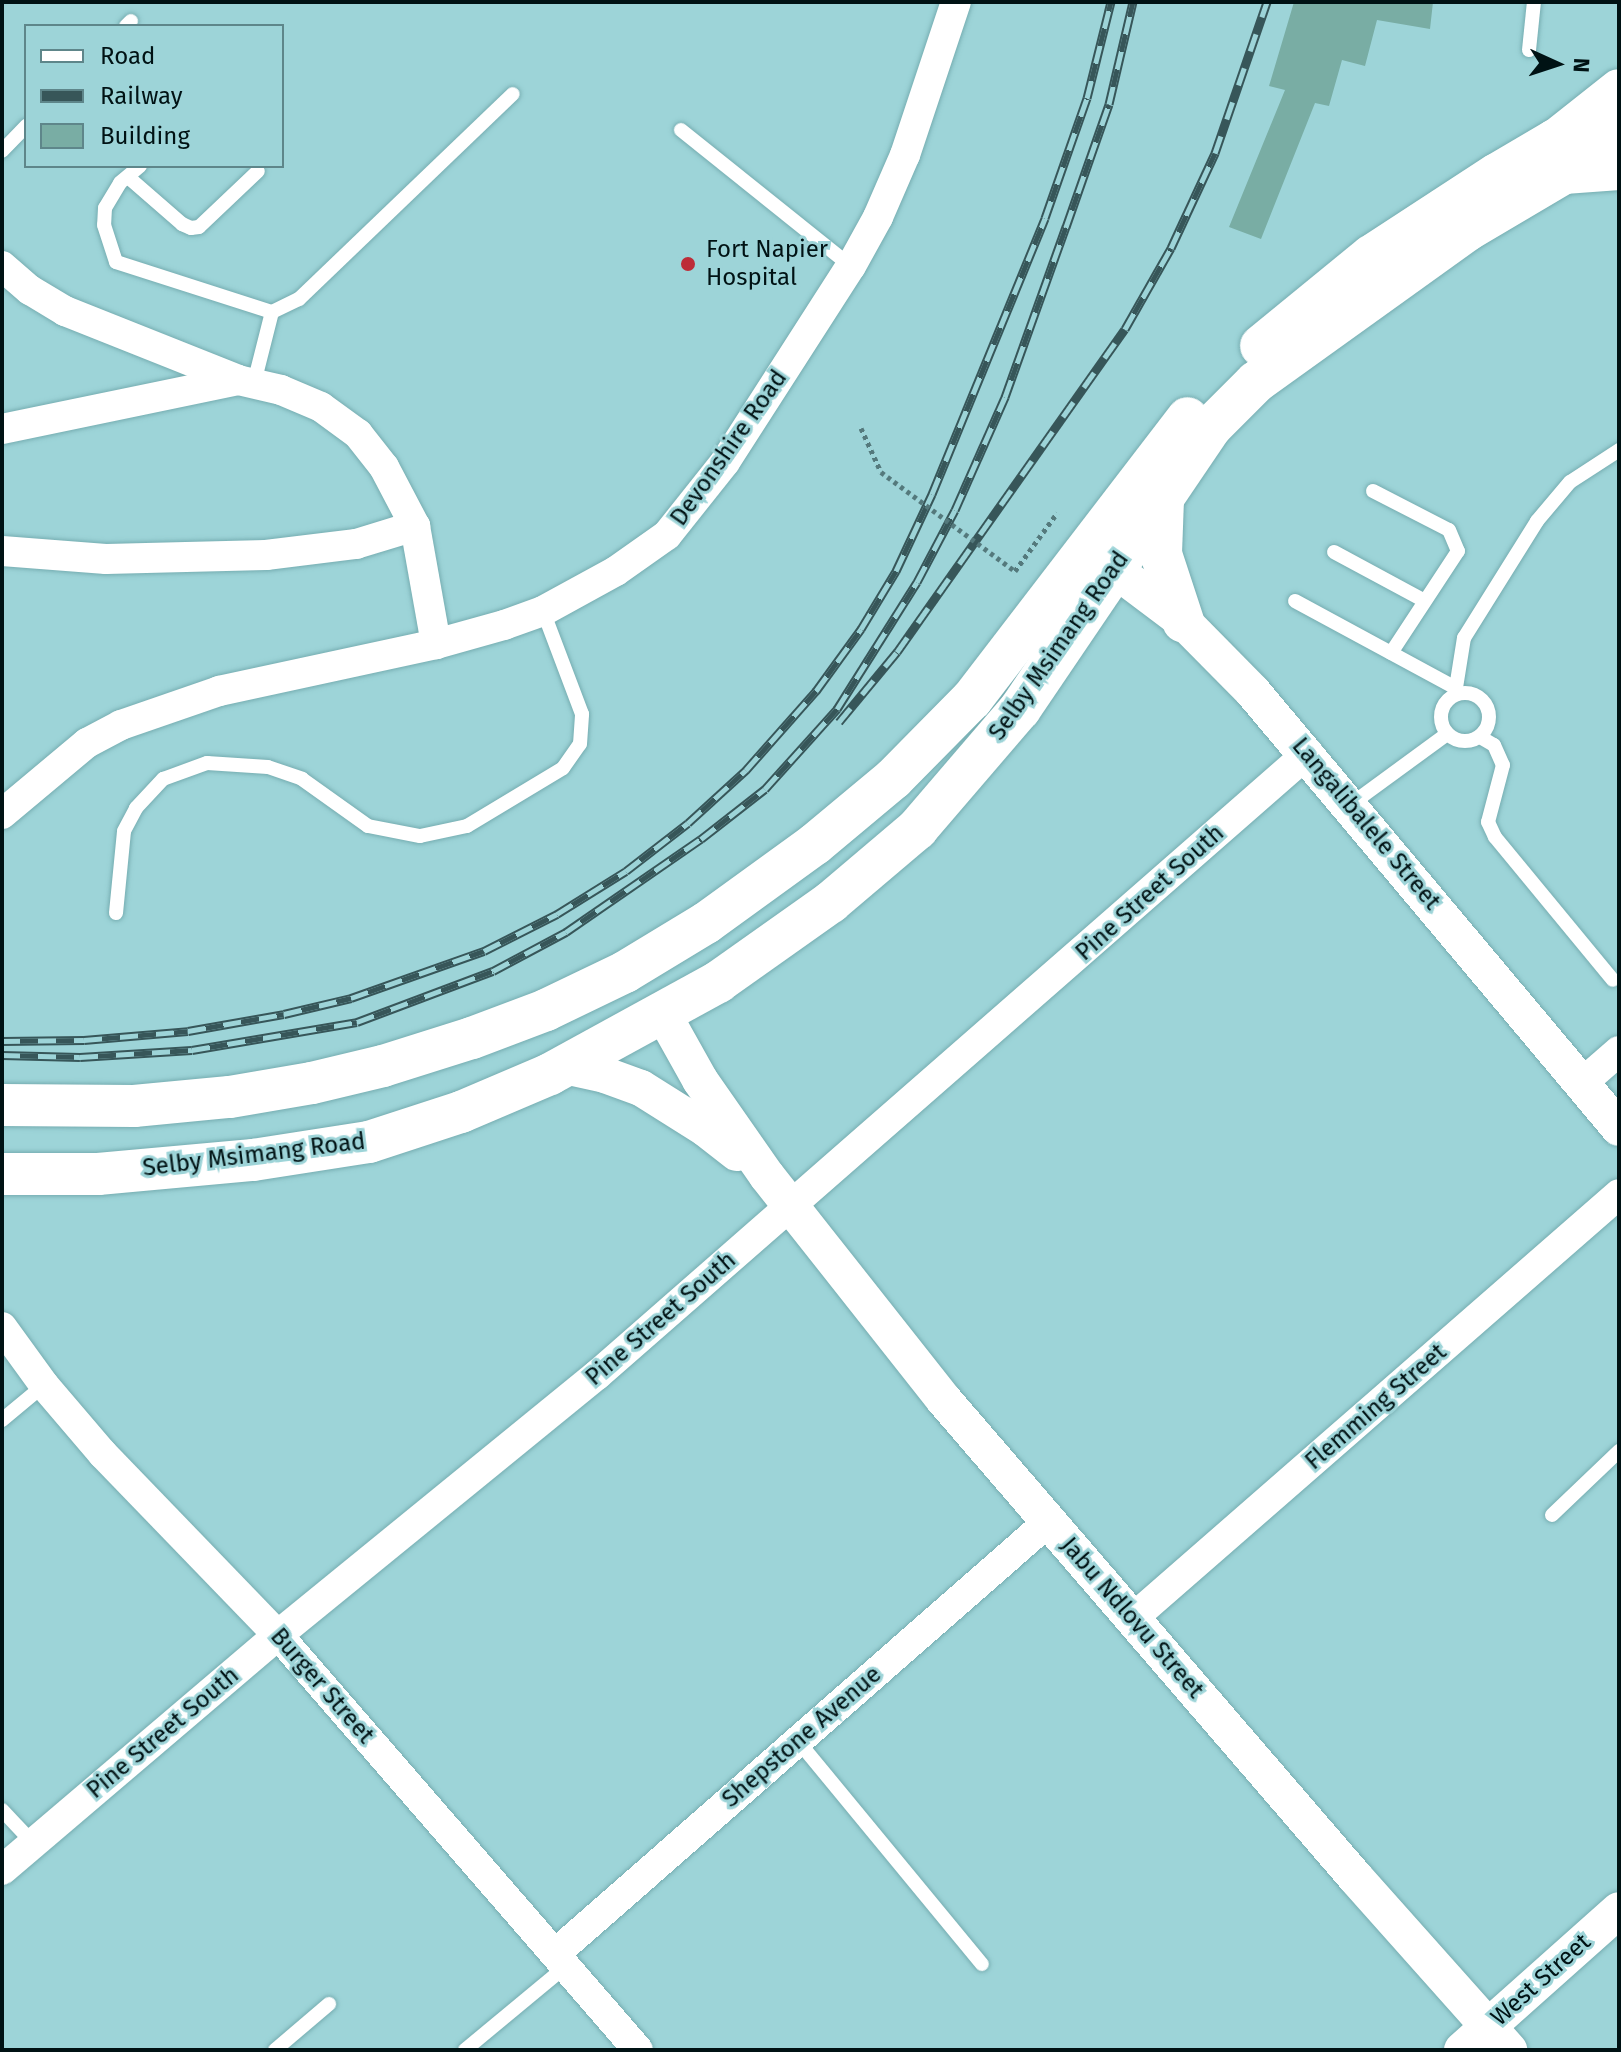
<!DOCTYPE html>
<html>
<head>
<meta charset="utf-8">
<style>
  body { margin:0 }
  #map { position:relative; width:1621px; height:2052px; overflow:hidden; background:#9dd4d8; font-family:"Fira Sans",sans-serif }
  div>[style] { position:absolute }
  .building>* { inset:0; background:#79ada4 }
  .path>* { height:5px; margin-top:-2.5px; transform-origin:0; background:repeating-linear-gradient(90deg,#54797c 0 4px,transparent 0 8px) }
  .roads { filter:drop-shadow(0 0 2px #76adb1) drop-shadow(0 0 2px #76adb1) }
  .service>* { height:14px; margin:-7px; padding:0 7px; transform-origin:7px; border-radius:7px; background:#fff }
  .service>.ring { margin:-7px; padding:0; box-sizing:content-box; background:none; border:14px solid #fff; border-radius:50% }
  .minor>* { height:30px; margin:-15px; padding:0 15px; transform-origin:15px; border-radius:15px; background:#fff }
  .tertiary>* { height:36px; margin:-18px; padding:0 18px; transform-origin:18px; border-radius:18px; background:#fff }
  .secondary>* { height:42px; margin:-21px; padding:0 21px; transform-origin:21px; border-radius:21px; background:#fff }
  .rail>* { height:9px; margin-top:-4.5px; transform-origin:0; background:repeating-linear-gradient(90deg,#9dd4d8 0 18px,#375659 0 36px); box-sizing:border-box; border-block:2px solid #375659 }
  .path-bridge>* { height:5px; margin-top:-2.5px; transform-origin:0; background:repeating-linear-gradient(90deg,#54797c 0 4px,transparent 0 8px) }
  .dots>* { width:22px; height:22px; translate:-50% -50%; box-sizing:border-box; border:4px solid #9dd4d8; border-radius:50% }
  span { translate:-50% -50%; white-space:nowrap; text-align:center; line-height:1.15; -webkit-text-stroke:6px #9dd4d8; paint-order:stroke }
  .poi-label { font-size:24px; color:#001214 }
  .left { translate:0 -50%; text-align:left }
  .street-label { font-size:24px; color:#001214 }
  .frame { position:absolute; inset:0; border:4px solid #001214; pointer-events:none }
  .legend { position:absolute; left:24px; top:24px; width:260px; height:144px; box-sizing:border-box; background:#9dd4d8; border:2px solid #5e868a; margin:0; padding:10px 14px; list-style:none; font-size:24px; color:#001214 }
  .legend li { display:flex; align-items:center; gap:16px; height:40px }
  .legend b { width:40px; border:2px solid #5e868a }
  .north { position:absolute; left:1517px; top:24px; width:80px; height:80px; -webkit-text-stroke:6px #9dd4d8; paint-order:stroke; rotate:93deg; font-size:22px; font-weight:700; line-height:32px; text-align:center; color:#001214 }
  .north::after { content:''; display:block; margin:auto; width:28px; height:36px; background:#001214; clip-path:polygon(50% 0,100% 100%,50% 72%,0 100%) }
</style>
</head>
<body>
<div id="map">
  <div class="building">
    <i style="clip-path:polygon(1294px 2px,1433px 2px,1430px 29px,1377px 20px,1365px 66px,1342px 60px,1329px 106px,1315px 103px,1261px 239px,1229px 227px,1285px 90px,1269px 86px)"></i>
  </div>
  <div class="path">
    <i style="left:861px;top:428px;width:48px;rotate:65.6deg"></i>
    <i style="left:1015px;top:571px;width:72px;rotate:-54.1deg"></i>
  </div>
  <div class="roads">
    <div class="service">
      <i style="left:126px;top:26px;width:7px;rotate:-45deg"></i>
      <i style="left:1529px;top:50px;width:48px;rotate:-84.1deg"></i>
      <i style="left:681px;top:130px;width:218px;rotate:38.7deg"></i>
      <i style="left:2px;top:151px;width:35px;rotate:-46deg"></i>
      <i style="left:140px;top:166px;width:26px;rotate:140deg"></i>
      <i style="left:120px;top:183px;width:29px;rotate:121deg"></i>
      <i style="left:105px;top:208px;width:17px;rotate:93deg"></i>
      <i style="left:104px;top:225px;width:39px;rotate:72deg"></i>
      <i style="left:116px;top:262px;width:164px;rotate:17.8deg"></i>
      <i style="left:272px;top:312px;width:30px;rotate:-26deg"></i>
      <i style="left:299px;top:299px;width:296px;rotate:-43.8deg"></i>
      <i style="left:128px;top:177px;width:72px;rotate:41deg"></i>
      <i style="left:182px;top:224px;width:10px;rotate:24deg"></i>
      <i style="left:191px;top:228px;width:8px;rotate:-7deg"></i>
      <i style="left:199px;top:227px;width:81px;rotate:-43.5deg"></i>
      <i style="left:254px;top:383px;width:73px;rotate:-75.8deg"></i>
      <i style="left:1373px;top:491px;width:85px;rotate:27.2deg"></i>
      <i style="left:1449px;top:530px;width:23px;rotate:67deg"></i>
      <i style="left:1458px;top:551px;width:122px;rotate:123.3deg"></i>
      <i style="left:1334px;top:552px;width:103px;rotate:28.3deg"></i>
      <i style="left:1295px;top:601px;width:183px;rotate:28.4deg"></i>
      <i class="ring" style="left:1441px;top:693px;width:34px;height:34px"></i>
      <i style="left:1455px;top:694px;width:57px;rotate:-80.9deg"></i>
      <i style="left:1464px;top:638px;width:138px;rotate:-58deg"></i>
      <i style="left:1537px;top:521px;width:51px;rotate:-49.8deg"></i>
      <i style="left:1570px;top:482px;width:59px;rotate:-33.1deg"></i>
      <i style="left:1480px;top:737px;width:16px;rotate:30deg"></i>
      <i style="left:1494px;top:745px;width:22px;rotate:66deg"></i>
      <i style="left:1503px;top:765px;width:59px;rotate:104.7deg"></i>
      <i style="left:1488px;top:822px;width:17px;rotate:65deg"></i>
      <i style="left:1495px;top:837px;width:185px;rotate:50.5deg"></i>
      <i style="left:1350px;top:805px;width:120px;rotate:-36.2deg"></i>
      <i style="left:116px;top:913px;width:82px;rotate:-84.4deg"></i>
      <i style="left:124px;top:831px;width:26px;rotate:-62deg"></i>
      <i style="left:136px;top:808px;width:40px;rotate:-47deg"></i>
      <i style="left:163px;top:779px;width:47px;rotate:-20deg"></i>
      <i style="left:207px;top:763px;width:61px;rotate:3.8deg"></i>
      <i style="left:268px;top:767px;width:36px;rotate:19deg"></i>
      <i style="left:302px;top:779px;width:81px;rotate:35.5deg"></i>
      <i style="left:368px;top:826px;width:53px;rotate:10.9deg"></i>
      <i style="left:420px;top:836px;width:48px;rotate:-12deg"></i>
      <i style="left:467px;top:826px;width:112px;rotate:-31.1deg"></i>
      <i style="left:563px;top:768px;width:29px;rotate:-55deg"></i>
      <i style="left:580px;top:744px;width:30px;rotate:-86deg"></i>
      <i style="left:582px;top:714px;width:110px;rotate:-110.7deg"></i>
      <i style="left:2px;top:1420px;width:55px;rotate:-39.8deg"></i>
      <i style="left:1552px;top:1515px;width:93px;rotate:-43.7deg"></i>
      <i style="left:798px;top:1741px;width:289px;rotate:50.5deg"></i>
      <i style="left:2px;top:1810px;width:45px;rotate:46.8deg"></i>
      <i style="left:275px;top:2050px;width:71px;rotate:-40.4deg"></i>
      <i style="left:465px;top:2050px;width:131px;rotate:-39.7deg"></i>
    </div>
    <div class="minor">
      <i style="left:2px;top:266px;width:37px;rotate:41deg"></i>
      <i style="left:30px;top:290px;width:41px;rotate:31deg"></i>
      <i style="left:65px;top:311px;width:186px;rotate:21.7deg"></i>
      <i style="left:238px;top:380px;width:44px;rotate:13.1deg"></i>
      <i style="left:281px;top:390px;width:43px;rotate:23deg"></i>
      <i style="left:321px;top:407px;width:46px;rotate:36.1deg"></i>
      <i style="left:358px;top:434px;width:42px;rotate:51.8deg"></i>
      <i style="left:384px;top:467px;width:67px;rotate:62.3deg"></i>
      <i style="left:415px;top:526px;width:120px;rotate:79.9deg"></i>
      <i style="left:2px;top:429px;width:241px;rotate:-11.7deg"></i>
      <i style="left:2px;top:551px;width:104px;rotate:4.4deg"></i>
      <i style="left:106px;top:559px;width:160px;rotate:-1.4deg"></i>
      <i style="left:266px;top:555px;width:91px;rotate:-7deg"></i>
      <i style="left:356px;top:544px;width:62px;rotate:-17deg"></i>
      <i style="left:2px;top:814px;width:111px;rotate:-39.9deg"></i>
      <i style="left:87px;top:743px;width:38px;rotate:-28deg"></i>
      <i style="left:121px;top:725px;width:104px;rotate:-19.1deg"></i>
      <i style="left:219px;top:691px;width:222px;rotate:-12.2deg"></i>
      <i style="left:436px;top:644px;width:71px;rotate:-15.6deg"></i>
      <i style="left:504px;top:625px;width:41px;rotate:-19.7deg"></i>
      <i style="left:543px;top:611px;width:83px;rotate:-28.7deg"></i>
      <i style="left:616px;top:571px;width:62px;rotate:-35.2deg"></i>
      <i style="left:667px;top:535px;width:93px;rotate:-51.5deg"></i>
      <i style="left:725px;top:462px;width:233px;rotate:-57.3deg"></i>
      <i style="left:851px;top:266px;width:56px;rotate:-61.1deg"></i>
      <i style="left:878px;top:217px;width:68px;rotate:-66.5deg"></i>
      <i style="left:905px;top:155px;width:161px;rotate:-71.6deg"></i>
      <i style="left:1581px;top:1084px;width:50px;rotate:-41deg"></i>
      <i style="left:2px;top:1327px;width:72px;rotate:54.1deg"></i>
      <i style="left:44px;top:1385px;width:91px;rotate:49.5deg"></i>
      <i style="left:103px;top:1454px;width:252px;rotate:46deg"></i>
      <i style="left:278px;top:1635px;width:549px;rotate:49.06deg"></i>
      <i style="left:1132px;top:1619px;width:646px;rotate:-41.11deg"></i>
      <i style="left:2px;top:1870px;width:362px;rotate:-40.4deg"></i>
      <i style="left:278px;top:1635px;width:412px;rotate:-39.2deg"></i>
      <i style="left:597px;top:1375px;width:945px;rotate:-41.18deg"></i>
      <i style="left:556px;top:1953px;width:654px;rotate:-41.22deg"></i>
    </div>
    <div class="tertiary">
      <i style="left:1094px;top:554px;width:111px;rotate:37deg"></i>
      <i style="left:1183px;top:621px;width:100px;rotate:45.4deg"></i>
      <i style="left:1253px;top:692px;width:569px;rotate:49.99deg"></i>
      <i style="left:662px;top:1012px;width:78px;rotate:60.8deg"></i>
      <i style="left:700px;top:1080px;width:117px;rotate:55.1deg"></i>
      <i style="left:767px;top:1176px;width:285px;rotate:51.7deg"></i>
      <i style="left:944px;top:1400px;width:630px;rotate:49.25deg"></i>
      <i style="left:1355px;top:1877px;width:232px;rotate:48.3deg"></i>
      <i style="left:564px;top:1066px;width:42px;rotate:12.4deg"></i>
      <i style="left:605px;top:1075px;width:38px;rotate:20deg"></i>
      <i style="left:641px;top:1088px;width:77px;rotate:32.2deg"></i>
      <i style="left:706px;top:1129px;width:39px;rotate:38deg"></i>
      <i style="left:1462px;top:2050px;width:210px;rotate:-41.7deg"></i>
    </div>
    <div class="secondary">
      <i style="left:1560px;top:137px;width:75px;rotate:-38.5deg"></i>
      <i style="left:1261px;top:346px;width:142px;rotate:-39.3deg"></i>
      <i style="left:1371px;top:256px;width:150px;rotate:-33.1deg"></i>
      <i style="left:1497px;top:174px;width:67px;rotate:-30.4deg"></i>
      <i style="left:1555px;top:140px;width:65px;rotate:-9.8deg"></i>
      <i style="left:1163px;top:499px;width:55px;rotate:92.1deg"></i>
      <i style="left:1161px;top:554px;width:71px;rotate:71.8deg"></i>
      <i style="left:2px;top:1105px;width:132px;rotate:0.4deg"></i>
      <i style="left:134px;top:1106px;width:96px;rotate:-5.4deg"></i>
      <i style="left:230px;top:1097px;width:83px;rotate:-9.7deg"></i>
      <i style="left:312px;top:1083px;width:73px;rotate:-13.5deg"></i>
      <i style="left:383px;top:1066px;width:93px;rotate:-17.5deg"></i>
      <i style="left:472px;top:1038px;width:79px;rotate:-20.7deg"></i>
      <i style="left:546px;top:1010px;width:88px;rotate:-25.7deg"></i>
      <i style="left:625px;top:972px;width:95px;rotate:-31.2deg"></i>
      <i style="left:706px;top:923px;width:135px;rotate:-35.9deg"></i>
      <i style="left:815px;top:844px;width:102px;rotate:-39.8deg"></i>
      <i style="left:893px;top:779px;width:112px;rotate:-45.4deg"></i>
      <i style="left:972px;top:699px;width:354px;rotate:-52.5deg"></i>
      <i style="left:2px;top:1174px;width:96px"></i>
      <i style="left:98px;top:1174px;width:156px;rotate:-5.2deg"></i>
      <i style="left:253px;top:1160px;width:117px;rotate:-8.8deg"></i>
      <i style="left:369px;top:1142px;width:97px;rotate:-18.1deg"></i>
      <i style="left:461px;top:1112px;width:97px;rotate:-23.1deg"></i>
      <i style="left:550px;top:1074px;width:192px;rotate:-28.7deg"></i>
      <i style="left:718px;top:982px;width:138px;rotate:-35.3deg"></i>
      <i style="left:831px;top:902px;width:113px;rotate:-40.3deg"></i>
      <i style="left:917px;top:829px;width:158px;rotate:-49.4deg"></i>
      <i style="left:1020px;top:709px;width:339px;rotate:-55.9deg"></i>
      <i style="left:1210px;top:428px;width:65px;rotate:-45deg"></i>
      <i style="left:1256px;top:382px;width:259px;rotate:-35.7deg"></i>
      <i style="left:1466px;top:231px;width:114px;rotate:-30.6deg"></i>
      <i style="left:1564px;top:173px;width:55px;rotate:-4.2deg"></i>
    </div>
  </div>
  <div class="rail">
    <i style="left:839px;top:722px;width:91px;rotate:-50.4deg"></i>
    <i style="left:897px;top:652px;width:395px;rotate:-54.8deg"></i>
    <i style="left:1125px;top:329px;width:93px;rotate:-60.4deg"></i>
    <i style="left:1171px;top:248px;width:105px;rotate:-65.1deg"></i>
    <i style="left:1215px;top:153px;width:160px;rotate:-71deg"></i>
    <i style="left:2px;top:1041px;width:82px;rotate:-0.7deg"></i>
    <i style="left:84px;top:1040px;width:104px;rotate:-4.9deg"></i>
    <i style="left:188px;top:1031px;width:97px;rotate:-10deg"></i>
    <i style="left:284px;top:1014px;width:69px;rotate:-13.4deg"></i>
    <i style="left:351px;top:998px;width:141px;rotate:-19.5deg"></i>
    <i style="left:484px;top:951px;width:82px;rotate:-26.9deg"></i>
    <i style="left:557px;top:914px;width:81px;rotate:-31.9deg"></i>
    <i style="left:626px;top:871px;width:78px;rotate:-37.7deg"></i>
    <i style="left:688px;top:823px;width:79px;rotate:-42.4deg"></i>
    <i style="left:746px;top:770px;width:106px;rotate:-48.5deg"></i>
    <i style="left:816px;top:691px;width:77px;rotate:-54deg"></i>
    <i style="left:861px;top:629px;width:68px;rotate:-58.9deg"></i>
    <i style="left:896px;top:571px;width:85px;rotate:-64.9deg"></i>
    <i style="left:932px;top:494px;width:298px;rotate:-67.7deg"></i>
    <i style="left:1045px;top:218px;width:127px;rotate:-70.7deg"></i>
    <i style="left:1087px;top:98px;width:99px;rotate:-76deg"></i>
    <i style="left:2px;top:1055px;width:78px;rotate:1.5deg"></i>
    <i style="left:80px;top:1057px;width:112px;rotate:-3.6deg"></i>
    <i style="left:192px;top:1050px;width:167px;rotate:-9.6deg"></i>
    <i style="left:357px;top:1022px;width:145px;rotate:-20.6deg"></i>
    <i style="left:493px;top:971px;width:83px;rotate:-28.1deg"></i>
    <i style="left:566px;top:932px;width:164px;rotate:-34.6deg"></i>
    <i style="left:701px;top:839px;width:81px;rotate:-38deg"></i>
    <i style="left:765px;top:789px;width:108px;rotate:-48deg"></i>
    <i style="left:837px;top:709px;width:150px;rotate:-57.8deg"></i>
    <i style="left:917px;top:582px;width:81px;rotate:-62.2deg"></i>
    <i style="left:955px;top:510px;width:124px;rotate:-66.1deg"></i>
    <i style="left:1005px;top:397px;width:181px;rotate:-70.3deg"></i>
    <i style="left:1066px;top:227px;width:130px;rotate:-70.7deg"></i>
    <i style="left:1109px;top:104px;width:105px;rotate:-76.8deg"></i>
  </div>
  <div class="path-bridge">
    <i style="left:881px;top:472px;width:167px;rotate:36.5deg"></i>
  </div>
  <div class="dots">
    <i style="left:688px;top:264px;background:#bd2d38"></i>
  </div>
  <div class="poi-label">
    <span class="left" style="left:706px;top:264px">Fort Napier<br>Hospital</span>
  </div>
  <div class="street-label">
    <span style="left:729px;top:448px;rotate:-55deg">Devonshire Road</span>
    <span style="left:1059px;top:646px;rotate:-55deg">Selby Msimang Road</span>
    <span style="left:1366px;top:824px;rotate:50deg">Langalibalele Street</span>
    <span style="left:1150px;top:893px;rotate:-42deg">Pine Street South</span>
    <span style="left:254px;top:1155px;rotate:-7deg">Selby Msimang Road</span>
    <span style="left:661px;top:1319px;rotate:-41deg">Pine Street South</span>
    <span style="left:1376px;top:1407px;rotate:-41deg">Flemming Street</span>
    <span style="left:1132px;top:1618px;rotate:49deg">Jabu Ndlovu Street</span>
    <span style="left:322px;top:1686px;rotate:49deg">Burger Street</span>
    <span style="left:163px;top:1733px;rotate:-40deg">Pine Street South</span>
    <span style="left:802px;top:1737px;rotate:-41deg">Shepstone Avenue</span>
    <span style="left:1541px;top:1980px;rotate:-42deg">West Street</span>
  </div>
  <div class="frame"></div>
  <ul class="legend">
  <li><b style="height:10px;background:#fff"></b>Road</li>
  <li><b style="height:10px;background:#375659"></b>Railway</li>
  <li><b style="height:22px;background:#79ada4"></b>Building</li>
  </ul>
  <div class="north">N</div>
</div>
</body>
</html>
